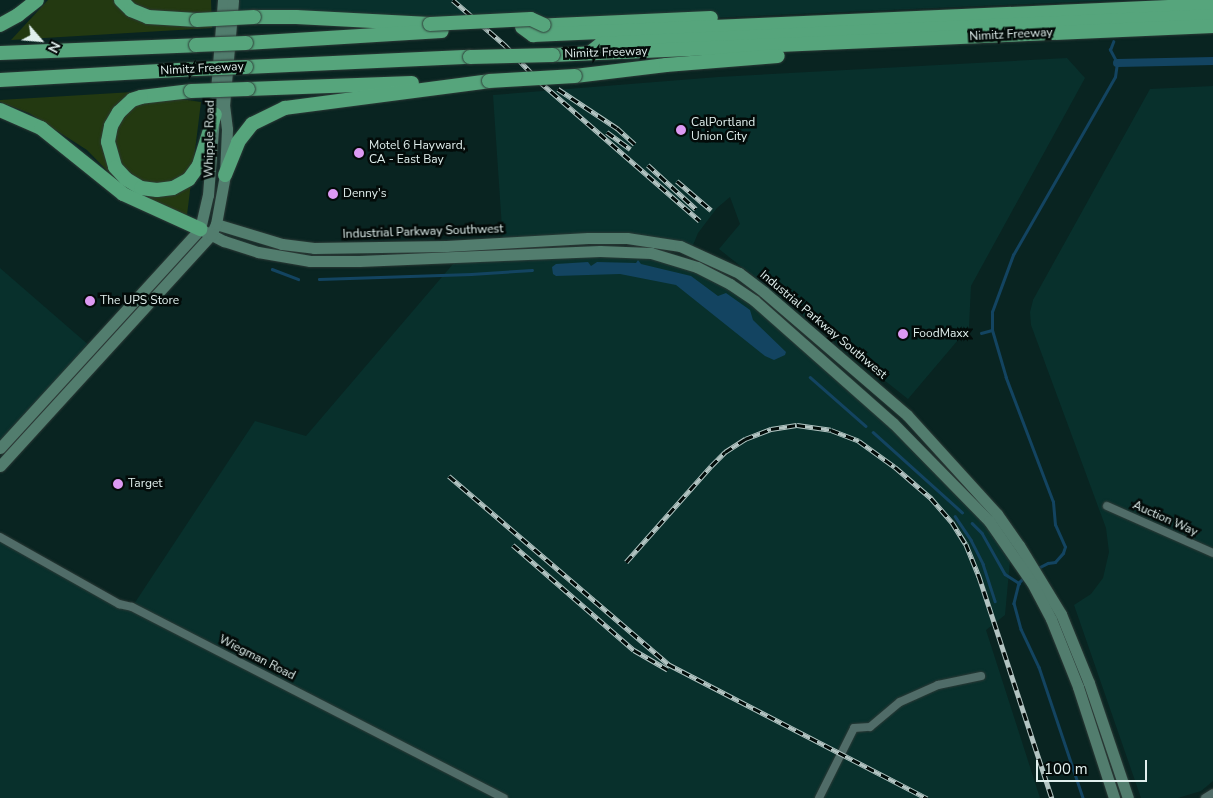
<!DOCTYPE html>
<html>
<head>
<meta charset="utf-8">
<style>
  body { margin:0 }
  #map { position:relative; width:1213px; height:798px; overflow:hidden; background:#092421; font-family:"Nunito Sans",sans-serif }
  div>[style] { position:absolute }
  .built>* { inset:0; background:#08302c }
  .green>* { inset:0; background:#233911 }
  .water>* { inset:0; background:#134461 }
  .stream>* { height:2.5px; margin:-1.25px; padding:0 1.25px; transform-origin:1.25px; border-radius:1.25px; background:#134461 }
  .canal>* { height:8px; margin:-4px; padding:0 4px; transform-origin:4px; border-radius:4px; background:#134461 }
  .roads { filter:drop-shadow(0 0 1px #2d3a37) drop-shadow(0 0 1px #2d3a37) }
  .minor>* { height:8px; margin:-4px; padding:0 4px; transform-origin:4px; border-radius:4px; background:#506c68 }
  .secondary>* { height:11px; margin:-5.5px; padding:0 5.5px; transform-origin:5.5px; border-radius:5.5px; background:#527d6e }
  .motorway>* { height:14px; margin:-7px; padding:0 7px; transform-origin:7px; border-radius:7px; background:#56a57c }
  .rail>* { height:4.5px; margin-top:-2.25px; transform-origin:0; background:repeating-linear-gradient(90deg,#030b09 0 8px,#b3c4c2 0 16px); box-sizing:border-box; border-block:1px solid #b3c4c2 }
  .bridges { filter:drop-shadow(0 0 1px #2d3a37) drop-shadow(0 0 1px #2d3a37) }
  .motorway-bridge>* { height:14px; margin:-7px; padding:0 7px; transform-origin:7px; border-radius:7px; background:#56a57c }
  .dots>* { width:14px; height:14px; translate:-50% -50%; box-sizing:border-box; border:2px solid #030b09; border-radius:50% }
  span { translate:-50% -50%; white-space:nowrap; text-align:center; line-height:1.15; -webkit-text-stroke:5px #030b09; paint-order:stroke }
  .street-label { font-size:12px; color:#e0efed }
  .poi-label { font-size:12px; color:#e0efed }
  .left { translate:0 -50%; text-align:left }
  .north { position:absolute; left:15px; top:15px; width:50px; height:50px; -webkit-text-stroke:4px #030b09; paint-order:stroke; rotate:117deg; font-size:14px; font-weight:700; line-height:20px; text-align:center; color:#e0efed }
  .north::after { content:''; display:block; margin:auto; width:18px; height:22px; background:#e0efed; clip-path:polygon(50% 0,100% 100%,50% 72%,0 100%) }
  .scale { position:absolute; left:1036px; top:760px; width:111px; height:22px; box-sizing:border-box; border:2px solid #e0efed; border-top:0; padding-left:6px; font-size:15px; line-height:18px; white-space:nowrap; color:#e0efed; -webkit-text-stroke:4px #030b09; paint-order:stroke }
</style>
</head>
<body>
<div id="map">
  <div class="built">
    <i style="clip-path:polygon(233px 0,1117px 0,544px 25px,231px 18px)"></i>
    <i style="clip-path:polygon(1067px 58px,1085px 78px,971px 286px,969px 327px,908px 399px,719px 249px,740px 224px,730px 197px,717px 208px,698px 233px,691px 250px,650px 240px,503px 243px,493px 95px,718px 77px)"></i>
    <i style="clip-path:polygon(1213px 86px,1213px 781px,1201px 791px,1178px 798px,1141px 798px,1074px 605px,1091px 594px,1103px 578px,1109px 552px,1106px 528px,1031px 325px,1030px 312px,1033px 300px,1150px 89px)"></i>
    <i style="clip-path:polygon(629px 251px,697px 267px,755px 301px,893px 423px,1011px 550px,1005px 615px,986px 630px,1040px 798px,0 798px,0 537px,132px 607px,255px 421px,306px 436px,459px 257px)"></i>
    <i style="clip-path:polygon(0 268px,91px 347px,0 448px)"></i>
  </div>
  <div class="green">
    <i style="clip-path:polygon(48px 0,211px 0,212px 28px,11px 40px)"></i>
    <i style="clip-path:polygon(133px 92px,201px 102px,187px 215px,126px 190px,87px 150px,29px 113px,0 102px,0 100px)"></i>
  </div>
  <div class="water">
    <i style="clip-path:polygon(638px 260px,641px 264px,691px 276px,718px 296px,726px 293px,750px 310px,753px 320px,786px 352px,785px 355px,774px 360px,765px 356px,676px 285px,620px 274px,556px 276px,553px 274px,552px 267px,556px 264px,588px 262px,591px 266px,597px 262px,636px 263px)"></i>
  </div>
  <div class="stream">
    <i style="left:272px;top:269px;width:28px;rotate:21deg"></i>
    <i style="left:319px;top:279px;width:152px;rotate:-1.9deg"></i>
    <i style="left:471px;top:274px;width:61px;rotate:-3.8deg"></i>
    <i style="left:981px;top:333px;width:11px;rotate:-15deg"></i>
    <i style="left:810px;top:377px;width:74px;rotate:41.2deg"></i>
    <i style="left:873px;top:432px;width:120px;rotate:42deg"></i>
    <i style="left:955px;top:516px;width:29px;rotate:56deg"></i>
    <i style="left:971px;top:540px;width:27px;rotate:63deg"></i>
    <i style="left:983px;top:564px;width:39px;rotate:72deg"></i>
    <i style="left:972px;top:523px;width:14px;rotate:45deg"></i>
    <i style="left:982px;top:533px;width:47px;rotate:60.7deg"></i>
    <i style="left:1005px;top:574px;width:17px;rotate:33deg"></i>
    <i style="left:1036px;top:569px;width:13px;rotate:-27deg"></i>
    <i style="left:1048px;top:563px;width:7px;rotate:-8deg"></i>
    <i style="left:1055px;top:562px;width:12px;rotate:-48deg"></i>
    <i style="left:1063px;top:553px;width:6px;rotate:-72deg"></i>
    <i style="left:1065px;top:547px;width:24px;rotate:-114deg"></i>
    <i style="left:1055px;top:525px;width:23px;rotate:-95deg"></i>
    <i style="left:1053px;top:502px;width:133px;rotate:-110.8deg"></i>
    <i style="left:1006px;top:378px;width:50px;rotate:-106.3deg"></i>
    <i style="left:992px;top:330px;width:18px;rotate:-90deg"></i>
    <i style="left:992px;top:312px;width:61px;rotate:-69.8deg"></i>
    <i style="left:1013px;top:255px;width:205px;rotate:-60.2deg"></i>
    <i style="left:1115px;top:77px;width:14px;rotate:-82deg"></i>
    <i style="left:1117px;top:63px;width:15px;rotate:-118deg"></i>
    <i style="left:1110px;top:50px;width:9px;rotate:-69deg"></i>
    <i style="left:1024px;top:578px;width:7px;rotate:135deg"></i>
    <i style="left:1019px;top:583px;width:21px;rotate:104deg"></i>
    <i style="left:1014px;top:603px;width:27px;rotate:75deg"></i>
    <i style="left:1021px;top:629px;width:42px;rotate:64.7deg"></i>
    <i style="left:1039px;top:667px;width:138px;rotate:71.4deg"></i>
  </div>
  <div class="canal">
    <i style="left:1117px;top:63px;width:96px;rotate:-1.2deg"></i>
  </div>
  <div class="roads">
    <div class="minor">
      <i style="left:1107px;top:506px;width:116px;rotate:23.9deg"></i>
      <i style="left:0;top:537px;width:137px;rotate:29.4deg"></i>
      <i style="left:119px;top:604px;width:13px;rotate:13deg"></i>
      <i style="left:132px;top:607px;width:418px;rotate:27.2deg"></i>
      <i style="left:819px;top:798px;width:78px;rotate:-63.4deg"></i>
      <i style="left:854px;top:728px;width:16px;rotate:-4deg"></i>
      <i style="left:870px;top:727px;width:39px;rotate:-40deg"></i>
      <i style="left:900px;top:702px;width:42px;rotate:-24.1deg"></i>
      <i style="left:938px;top:685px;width:44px;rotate:-11.8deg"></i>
      <i style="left:1205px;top:798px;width:9px;rotate:-32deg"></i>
    </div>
    <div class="secondary">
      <i style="left:216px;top:224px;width:69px;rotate:16.9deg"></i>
      <i style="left:282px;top:244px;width:32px;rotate:7deg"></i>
      <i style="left:314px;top:248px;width:132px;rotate:-0.9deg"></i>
      <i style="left:446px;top:246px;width:142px;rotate:-3.2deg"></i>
      <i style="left:588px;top:238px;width:39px"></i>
      <i style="left:627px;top:238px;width:54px;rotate:8.6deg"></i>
      <i style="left:680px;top:246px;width:65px;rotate:24.6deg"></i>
      <i style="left:739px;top:273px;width:31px;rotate:37deg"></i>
      <i style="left:764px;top:292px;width:189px;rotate:40.7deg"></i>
      <i style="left:907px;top:415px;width:134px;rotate:47.7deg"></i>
      <i style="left:997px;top:514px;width:38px;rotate:55deg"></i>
      <i style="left:1019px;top:545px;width:81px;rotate:58.7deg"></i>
      <i style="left:1061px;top:614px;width:74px;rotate:67.9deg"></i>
      <i style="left:1089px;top:683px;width:121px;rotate:71.3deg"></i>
      <i style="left:200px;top:229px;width:27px;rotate:27deg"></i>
      <i style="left:224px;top:241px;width:36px;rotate:18deg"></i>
      <i style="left:258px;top:252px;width:53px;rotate:9.8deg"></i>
      <i style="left:310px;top:261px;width:49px"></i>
      <i style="left:359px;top:261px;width:241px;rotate:-2.4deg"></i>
      <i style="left:600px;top:251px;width:51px;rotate:2.2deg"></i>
      <i style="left:651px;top:253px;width:48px;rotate:16.9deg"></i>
      <i style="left:697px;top:267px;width:37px;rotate:27deg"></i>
      <i style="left:730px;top:284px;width:30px;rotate:34deg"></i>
      <i style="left:755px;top:301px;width:184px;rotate:41.5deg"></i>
      <i style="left:893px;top:423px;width:137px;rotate:45.6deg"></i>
      <i style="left:989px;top:521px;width:75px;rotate:55.3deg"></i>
      <i style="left:1032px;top:583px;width:41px;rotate:62.2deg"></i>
      <i style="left:1051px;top:619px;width:73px;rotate:68.3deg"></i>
      <i style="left:1078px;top:687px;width:117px;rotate:72deg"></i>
      <i style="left:0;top:448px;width:297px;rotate:-47.6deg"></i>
      <i style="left:200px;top:229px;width:35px;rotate:-77deg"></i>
      <i style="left:208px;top:195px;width:196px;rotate:-85.6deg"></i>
      <i style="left:0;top:466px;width:313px;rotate:-47.6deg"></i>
      <i style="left:211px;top:235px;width:12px;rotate:-66deg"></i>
      <i style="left:216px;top:224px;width:50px;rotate:-79.6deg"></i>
      <i style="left:225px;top:175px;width:46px;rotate:-87.5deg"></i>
      <i style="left:227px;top:129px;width:23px;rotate:-97deg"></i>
      <i style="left:224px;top:106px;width:106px;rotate:-85.1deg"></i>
    </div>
    <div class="motorway">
      <i style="left:121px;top:0;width:14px;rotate:45deg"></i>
      <i style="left:131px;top:10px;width:18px;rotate:22deg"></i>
      <i style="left:148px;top:17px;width:49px;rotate:3.5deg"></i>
      <i style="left:254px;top:17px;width:42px"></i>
      <i style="left:296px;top:17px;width:134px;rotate:3deg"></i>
      <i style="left:0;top:25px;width:21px;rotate:-29deg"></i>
      <i style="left:18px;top:15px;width:24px;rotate:-38deg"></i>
      <i style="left:533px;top:26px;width:178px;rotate:-2.6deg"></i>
      <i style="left:522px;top:27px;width:14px;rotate:36deg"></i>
      <i style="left:533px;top:35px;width:681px;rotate:-2.53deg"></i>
      <i style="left:246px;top:43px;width:196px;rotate:-3.5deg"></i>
      <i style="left:591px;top:52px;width:13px;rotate:-39deg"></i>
      <i style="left:601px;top:44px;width:17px;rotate:-3deg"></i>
      <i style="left:618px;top:43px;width:596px;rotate:-2.6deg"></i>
      <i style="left:0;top:53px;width:196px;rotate:-2.3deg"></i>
      <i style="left:553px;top:55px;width:661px;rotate:-2.52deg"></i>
      <i style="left:246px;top:67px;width:224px;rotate:-2.6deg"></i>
      <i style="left:575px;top:76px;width:92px;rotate:-6.9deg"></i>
      <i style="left:666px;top:65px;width:112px;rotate:-4.6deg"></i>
      <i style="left:0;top:80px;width:196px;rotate:-3.2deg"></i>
      <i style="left:248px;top:89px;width:164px;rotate:-2.1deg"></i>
      <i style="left:191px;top:91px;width:50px;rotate:173.2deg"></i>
      <i style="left:141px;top:97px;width:9px;rotate:162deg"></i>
      <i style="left:132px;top:100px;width:18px;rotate:137deg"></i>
      <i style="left:119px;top:112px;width:16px;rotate:120deg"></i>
      <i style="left:111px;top:126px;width:16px;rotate:101deg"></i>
      <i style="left:108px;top:142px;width:26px;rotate:74deg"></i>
      <i style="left:115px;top:167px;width:16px;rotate:47deg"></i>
      <i style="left:126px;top:179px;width:17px;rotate:31deg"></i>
      <i style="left:141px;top:188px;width:16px;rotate:7deg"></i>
      <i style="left:157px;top:190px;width:16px;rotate:-7deg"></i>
      <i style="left:173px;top:188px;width:18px;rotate:-29deg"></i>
      <i style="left:189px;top:179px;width:17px;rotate:-54deg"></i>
      <i style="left:199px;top:165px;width:53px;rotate:-72.6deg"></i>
      <i style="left:0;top:110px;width:45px;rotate:23.7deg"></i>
      <i style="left:41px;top:128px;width:105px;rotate:38.8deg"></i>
      <i style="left:123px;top:194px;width:85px;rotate:24.4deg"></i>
      <i style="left:225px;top:175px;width:35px;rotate:-68deg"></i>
      <i style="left:238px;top:142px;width:23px;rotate:-52deg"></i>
      <i style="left:252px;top:124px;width:37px;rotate:-26deg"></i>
      <i style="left:285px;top:108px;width:206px;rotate:-7.5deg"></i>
    </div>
  </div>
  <div class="rail">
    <i style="left:453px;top:0;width:69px;rotate:40.9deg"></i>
    <i style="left:505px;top:45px;width:50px;rotate:46.6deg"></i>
    <i style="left:539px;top:81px;width:213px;rotate:41deg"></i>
    <i style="left:558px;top:89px;width:71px;rotate:33.5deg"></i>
    <i style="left:617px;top:128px;width:24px;rotate:42deg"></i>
    <i style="left:607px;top:132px;width:29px;rotate:36deg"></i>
    <i style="left:648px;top:165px;width:65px;rotate:42.5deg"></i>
    <i style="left:677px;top:181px;width:45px;rotate:40.5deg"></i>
    <i style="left:449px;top:476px;width:289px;rotate:40.6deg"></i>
    <i style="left:668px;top:664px;width:292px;rotate:27.4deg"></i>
    <i style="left:513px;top:545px;width:160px;rotate:41deg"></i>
    <i style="left:634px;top:650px;width:39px;rotate:30deg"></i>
    <i style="left:626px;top:562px;width:128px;rotate:-48.5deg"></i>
    <i style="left:711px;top:466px;width:20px;rotate:-45deg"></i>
    <i style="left:725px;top:452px;width:24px;rotate:-33deg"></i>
    <i style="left:745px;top:439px;width:28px;rotate:-21deg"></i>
    <i style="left:771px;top:429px;width:26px;rotate:-9deg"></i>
    <i style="left:797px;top:425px;width:34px;rotate:8deg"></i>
    <i style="left:831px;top:430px;width:30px;rotate:21deg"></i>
    <i style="left:859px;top:441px;width:44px;rotate:35.8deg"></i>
    <i style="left:895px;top:467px;width:48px;rotate:40.7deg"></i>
    <i style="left:931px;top:498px;width:32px;rotate:49deg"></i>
    <i style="left:952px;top:522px;width:26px;rotate:58deg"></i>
    <i style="left:966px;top:544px;width:35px;rotate:68deg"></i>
    <i style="left:979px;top:576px;width:234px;rotate:71.8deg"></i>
  </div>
  <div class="bridges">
    <div class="motorway-bridge">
      <i style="left:197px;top:20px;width:57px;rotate:-3deg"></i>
      <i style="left:430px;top:24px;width:101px;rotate:-2.8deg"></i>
      <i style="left:531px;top:19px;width:14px;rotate:25deg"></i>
      <i style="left:196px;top:45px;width:50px;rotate:-2.3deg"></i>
      <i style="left:470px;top:57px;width:83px;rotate:-1.4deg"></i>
      <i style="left:196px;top:69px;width:50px;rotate:-2.3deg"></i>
      <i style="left:489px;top:81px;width:86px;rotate:-3.3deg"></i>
      <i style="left:191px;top:91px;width:57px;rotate:-2deg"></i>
    </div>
  </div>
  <div class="dots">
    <i style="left:681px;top:130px;background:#dd99f3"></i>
    <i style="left:359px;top:153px;background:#dd99f3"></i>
    <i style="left:333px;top:194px;background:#dd99f3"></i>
    <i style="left:90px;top:301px;background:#dd99f3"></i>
    <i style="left:903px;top:334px;background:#dd99f3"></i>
    <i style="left:118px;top:484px;background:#dd99f3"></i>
  </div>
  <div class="street-label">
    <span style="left:1011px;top:35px;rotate:-3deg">Nimitz Freeway</span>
    <span style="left:606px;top:53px;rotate:-2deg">Nimitz Freeway</span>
    <span style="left:202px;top:69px;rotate:-3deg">Nimitz Freeway</span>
    <span style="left:210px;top:139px;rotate:-89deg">Whipple Road</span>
    <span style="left:423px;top:232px;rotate:-2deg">Industrial Parkway Southwest</span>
    <span style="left:823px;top:325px;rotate:40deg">Industrial Parkway Southwest</span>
    <span style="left:1165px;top:519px;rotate:24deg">Auction Way</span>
    <span style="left:257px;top:658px;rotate:27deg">Wiegman Road</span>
  </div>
  <div class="poi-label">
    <span class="left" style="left:691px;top:130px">CalPortland<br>Union City</span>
    <span class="left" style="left:369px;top:153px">Motel 6 Hayward,<br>CA - East Bay</span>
    <span class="left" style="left:343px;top:194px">Denny's</span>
    <span class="left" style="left:100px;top:301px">The UPS Store</span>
    <span class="left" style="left:913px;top:334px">FoodMaxx</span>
    <span class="left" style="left:128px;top:484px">Target</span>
  </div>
  <div class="north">N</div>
  <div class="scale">100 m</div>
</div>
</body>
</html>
